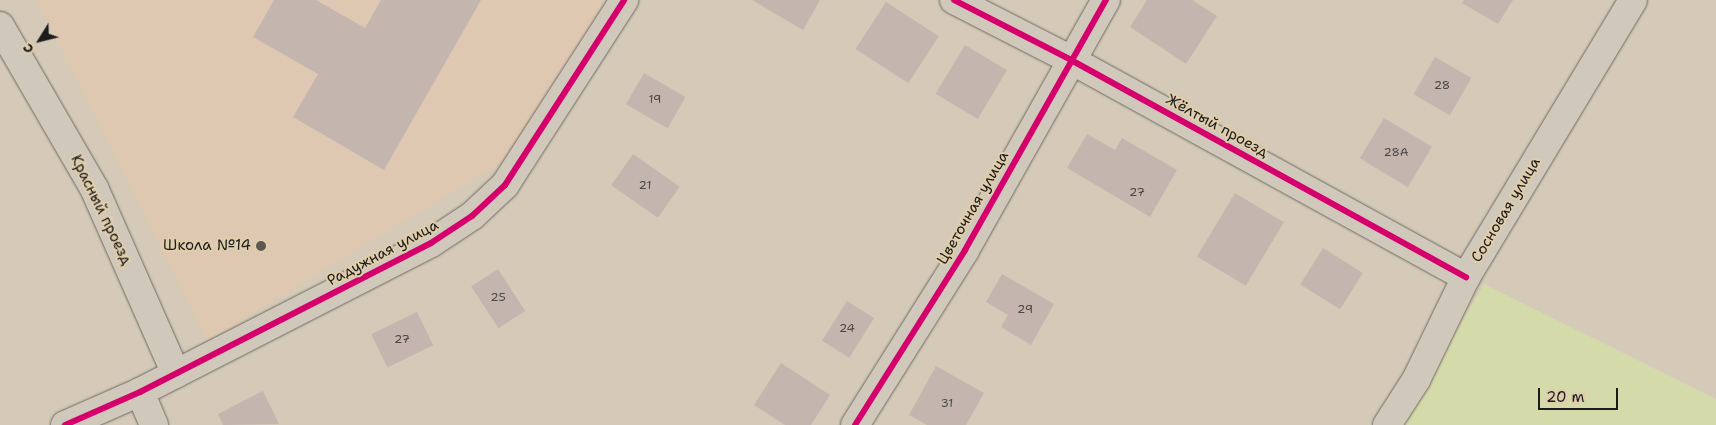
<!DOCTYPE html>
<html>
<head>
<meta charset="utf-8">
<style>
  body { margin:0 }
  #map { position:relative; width:1716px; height:425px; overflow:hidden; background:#d4cab7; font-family:"Shantell Sans",sans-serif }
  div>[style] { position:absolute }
  .built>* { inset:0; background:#dec8b2 }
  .green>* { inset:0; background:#d4daa9 }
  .building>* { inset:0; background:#c4b6ae; transform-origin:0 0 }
  .roads { filter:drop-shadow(0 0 1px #6f6a62) drop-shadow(0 0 1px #6f6a62) }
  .minor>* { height:28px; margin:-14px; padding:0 14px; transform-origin:14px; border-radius:14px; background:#d0c8bb }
  .cycleway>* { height:6px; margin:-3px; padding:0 3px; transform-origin:3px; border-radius:3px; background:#d6006c }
  .dots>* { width:14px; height:14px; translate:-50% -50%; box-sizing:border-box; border:2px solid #e0cdab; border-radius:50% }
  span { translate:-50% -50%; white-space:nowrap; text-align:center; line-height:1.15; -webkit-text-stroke:4px #e0cdab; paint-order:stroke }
  .number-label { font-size:12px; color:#4c4846 }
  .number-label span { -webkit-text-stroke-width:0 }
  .street-label { font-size:15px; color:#1c1c1c }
  .poi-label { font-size:15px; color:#1c1c1c }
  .right { translate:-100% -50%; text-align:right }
  .north { position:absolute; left:15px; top:15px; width:50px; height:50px; -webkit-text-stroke:4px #e0cdab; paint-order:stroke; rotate:234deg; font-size:14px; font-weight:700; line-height:20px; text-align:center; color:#1c1c1c }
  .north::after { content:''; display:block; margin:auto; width:18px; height:22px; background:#1c1c1c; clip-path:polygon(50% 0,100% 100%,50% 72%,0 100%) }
  .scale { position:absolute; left:1538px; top:388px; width:80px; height:22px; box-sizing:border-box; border:2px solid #1c1c1c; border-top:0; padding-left:6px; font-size:15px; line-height:18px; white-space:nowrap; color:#1c1c1c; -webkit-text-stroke:4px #e0cdab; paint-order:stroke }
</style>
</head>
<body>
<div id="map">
  <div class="built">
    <i style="clip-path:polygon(36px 0,607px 0,520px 151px,207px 341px)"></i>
  </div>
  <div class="green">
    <i style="clip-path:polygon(1484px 284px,1716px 399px,1716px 425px,1399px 425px)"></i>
  </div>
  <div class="building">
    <i style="clip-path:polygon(274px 0,316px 0,365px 28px,381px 0,481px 0,384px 170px,293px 117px,318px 74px,253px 37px)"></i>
    <i style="clip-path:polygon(752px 0,820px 0,803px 30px)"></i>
    <i style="clip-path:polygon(1147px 0,1192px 0,1217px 16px,1186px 64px,1130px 27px)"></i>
    <i style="clip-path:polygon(1464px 0,1513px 0,1498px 24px,1462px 3px)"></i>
    <i style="left:886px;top:2px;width:63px;height:56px;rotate:33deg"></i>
    <i style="left:965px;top:45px;width:49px;height:57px;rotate:31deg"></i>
    <i style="left:1435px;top:57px;width:42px;height:43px;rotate:30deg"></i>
    <i style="left:644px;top:73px;width:48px;height:36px;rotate:30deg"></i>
    <i style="left:1384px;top:118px;width:56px;height:47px;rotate:31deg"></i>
    <i style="clip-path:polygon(1087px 134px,1115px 150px,1122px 138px,1177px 170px,1150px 217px,1067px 168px)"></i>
    <i style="left:633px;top:154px;width:57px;height:38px;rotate:35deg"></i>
    <i style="left:1235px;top:193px;width:57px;height:74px;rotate:31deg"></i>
    <i style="left:1323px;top:248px;width:47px;height:43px;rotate:32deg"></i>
    <i style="left:498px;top:269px;width:50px;height:32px;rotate:57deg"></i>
    <i style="clip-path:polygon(1002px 274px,1054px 304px,1031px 345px,1001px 327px,1008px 315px,986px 302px)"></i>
    <i style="left:847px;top:301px;width:32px;height:47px;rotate:32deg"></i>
    <i style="left:417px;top:312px;width:37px;height:51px;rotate:64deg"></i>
    <i style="clip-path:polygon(781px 363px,830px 395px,811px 425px,785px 425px,754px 405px)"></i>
    <i style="clip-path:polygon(936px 366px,984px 393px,966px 425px,927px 425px,909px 415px)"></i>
    <i style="clip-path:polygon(263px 391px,279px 424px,223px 425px,218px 414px)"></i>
  </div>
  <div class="roads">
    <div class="minor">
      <i style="left:954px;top:0;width:131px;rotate:27.1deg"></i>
      <i style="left:1071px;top:60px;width:451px;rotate:28.8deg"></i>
      <i style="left:0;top:26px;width:187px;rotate:59.9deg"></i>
      <i style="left:94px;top:188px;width:203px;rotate:66.2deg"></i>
      <i style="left:140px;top:392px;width:36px;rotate:67deg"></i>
      <i style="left:65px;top:425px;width:82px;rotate:-23.7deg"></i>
      <i style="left:140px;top:392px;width:327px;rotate:-27.1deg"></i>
      <i style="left:431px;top:243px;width:49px;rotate:-33.4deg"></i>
      <i style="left:472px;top:216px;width:45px;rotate:-43.2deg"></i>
      <i style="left:505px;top:185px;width:220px;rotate:-57.2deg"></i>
      <i style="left:855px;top:425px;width:207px;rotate:-57.8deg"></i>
      <i style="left:965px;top:250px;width:287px;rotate:-60.6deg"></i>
      <i style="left:1387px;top:425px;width:54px;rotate:-57.2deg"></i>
      <i style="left:1416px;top:380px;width:114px;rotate:-64.1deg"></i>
      <i style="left:1466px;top:277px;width:323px;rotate:-58.9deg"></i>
    </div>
  </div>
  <div class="cycleway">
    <i style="left:954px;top:0;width:131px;rotate:27.1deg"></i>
    <i style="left:1071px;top:60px;width:451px;rotate:28.8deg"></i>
    <i style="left:65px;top:425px;width:82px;rotate:-23.7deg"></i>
    <i style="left:140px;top:392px;width:327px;rotate:-27.1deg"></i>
    <i style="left:431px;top:243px;width:49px;rotate:-33.4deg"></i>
    <i style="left:472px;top:216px;width:45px;rotate:-43.2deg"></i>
    <i style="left:505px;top:185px;width:220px;rotate:-57.2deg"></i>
    <i style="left:855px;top:425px;width:207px;rotate:-57.8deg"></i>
    <i style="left:965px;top:250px;width:287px;rotate:-60.6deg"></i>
  </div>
  <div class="dots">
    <i style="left:261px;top:246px;background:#5c5952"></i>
  </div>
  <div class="number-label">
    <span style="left:1442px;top:86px">28</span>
    <span style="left:655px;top:100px">19</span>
    <span style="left:1396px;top:153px">28А</span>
    <span style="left:645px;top:186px">21</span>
    <span style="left:1137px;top:193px">27</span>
    <span style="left:498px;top:298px">25</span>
    <span style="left:1025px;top:310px">29</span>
    <span style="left:847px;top:329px">24</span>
    <span style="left:402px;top:340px">27</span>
    <span style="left:947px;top:404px">31</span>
  </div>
  <div class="street-label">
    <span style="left:1217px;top:126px;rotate:29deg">Жёлтый проезд</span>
    <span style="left:973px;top:208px;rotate:-60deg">Цветочная улица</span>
    <span style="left:101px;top:210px;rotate:64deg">Красный проезд</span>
    <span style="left:1506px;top:210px;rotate:-59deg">Сосновая улица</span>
    <span style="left:383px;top:253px;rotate:-28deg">Радужная улица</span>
  </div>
  <div class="poi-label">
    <span class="right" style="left:251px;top:246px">Школа №14</span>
  </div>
  <div class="north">С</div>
  <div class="scale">20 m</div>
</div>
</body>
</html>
